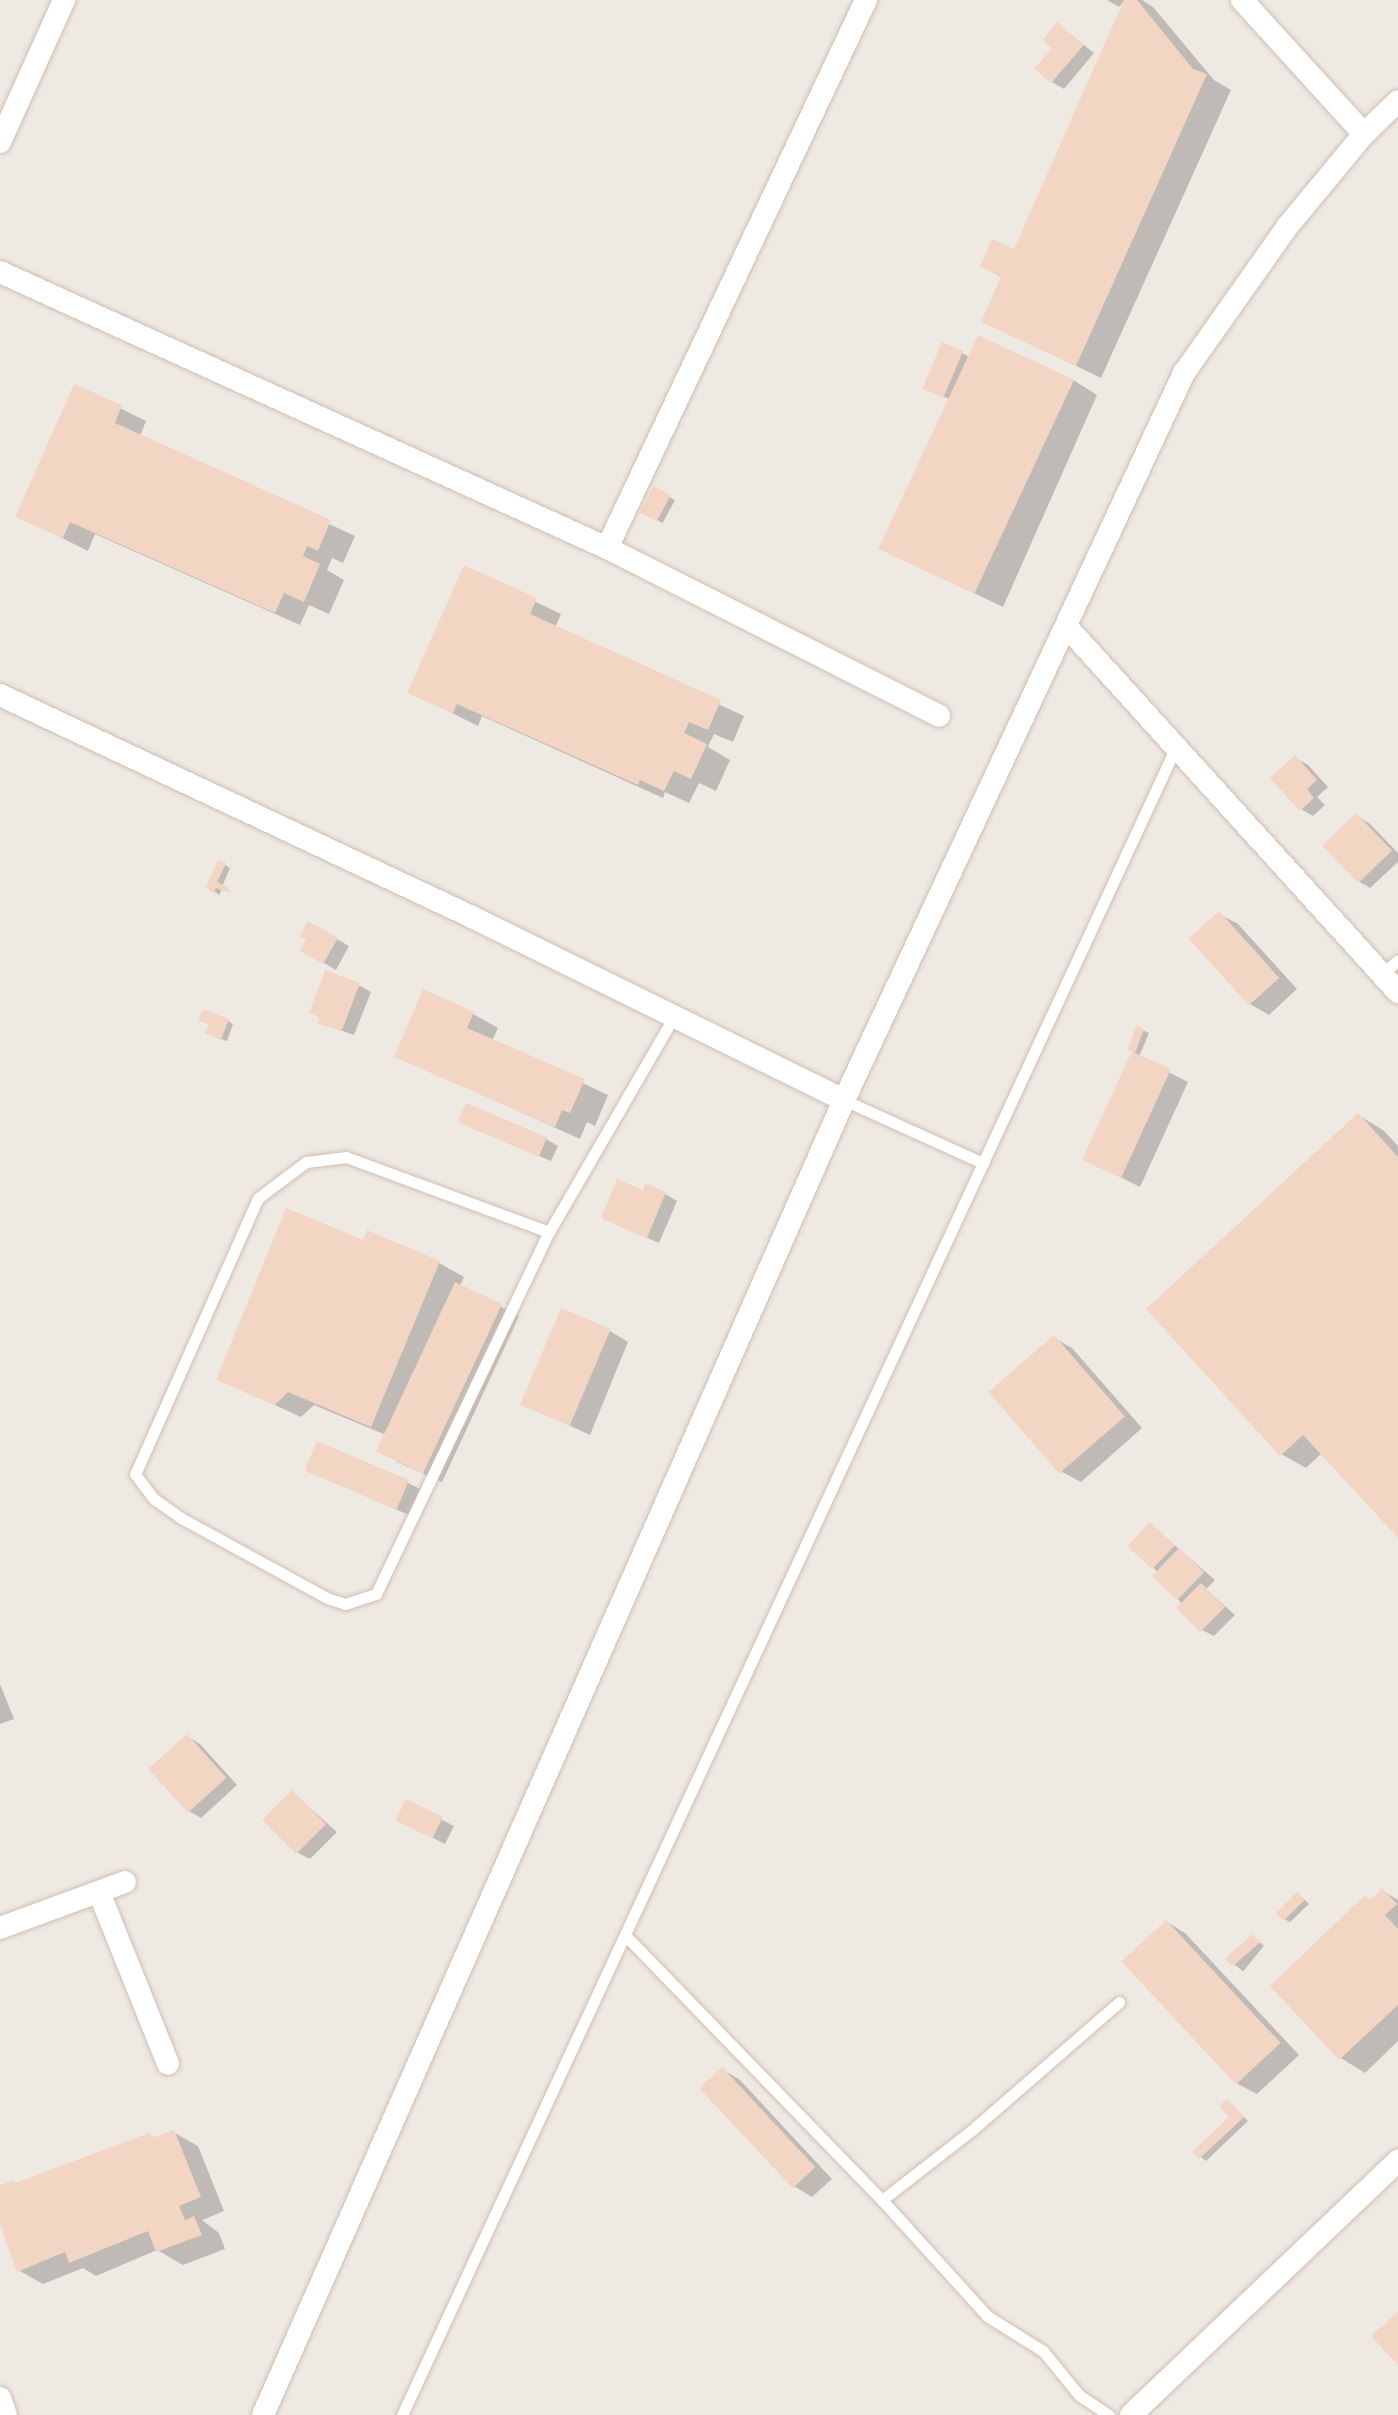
<!DOCTYPE html>
<html>
<head>
<meta charset="utf-8">
<style>
  body { margin:0 }
  #map { position:relative; width:1398px; height:2415px; overflow:hidden; background:#fdf6ec; font-family:"Fira Sans Condensed",sans-serif }
  div>[style] { position:absolute }
  .industrial>* { inset:0; background:#efe9e4; transform-origin:0 0 }
  .shadow>* { inset:0; background:#0003; transform-origin:0 0 }
  .building>* { inset:0; background:#f3d5c3; transform-origin:0 0 }
  .roads { filter:drop-shadow(0 0 2px #d1beb0) drop-shadow(0 0 2px #d1beb0) }
  .service>* { height:11px; margin:-5.5px; padding:0 5.5px; transform-origin:5.5px; border-radius:5.5px; background:#fff }
  .minor>* { height:22px; margin:-11px; padding:0 11px; transform-origin:11px; border-radius:11px; background:#fff }
  span { translate:-50% -50%; white-space:nowrap; text-align:center; line-height:1.15; -webkit-text-stroke:6px #fffaf3; paint-order:stroke }
</style>
</head>
<body>
<div id="map">
  <div class="industrial">
    <i style="left:0;top:0;width:1398px;height:2415px"></i>
  </div>
  <div class="shadow">
    <i style="clip-path:polygon(1107px 0,1125px 0,1119px 7px)"></i>
    <i style="clip-path:polygon(1126px 0,1142px 0,1153px 7px,1214px 80px,1231px 90px,1101px 378px,983px 321px,1003px 278px,982px 266px,1015px 252px)"></i>
    <i style="clip-path:polygon(1058px 25px,1094px 53px,1064px 89px,1052px 82px)"></i>
    <i style="clip-path:polygon(943px 344px,970px 357px,1073px 380px,1097px 395px,1003px 607px,884px 550px,951px 400px,926px 388px)"></i>
    <i style="clip-path:polygon(75px 386px,146px 421px,140px 436px,355px 536px,343px 563px,332px 558px,327px 570px,344px 580px,329px 614px,309px 605px,300px 625px,95px 534px,88px 551px,18px 516px)"></i>
    <i style="left:655px;top:489px;width:23px;height:26px;rotate:29deg"></i>
    <i style="clip-path:polygon(465px 568px,561px 614px,555px 628px,744px 716px,733px 742px,714px 734px,708px 747px,730px 760px,716px 791px,699px 783px,689px 803px,665px 792px,663px 798px,482px 716px,478px 726px,410px 692px)"></i>
    <i style="clip-path:polygon(1296px 758px,1308px 765px,1328px 787px,1317px 797px,1325px 805px,1313px 816px,1301px 809px)"></i>
    <i style="clip-path:polygon(1357px 816px,1369px 823px,1398px 853px,1398px 862px,1370px 888px,1358px 881px)"></i>
    <i style="clip-path:polygon(225px 865px,230px 868px,222px 887px,232px 892px,222px 889px,219px 895px,208px 886px)"></i>
    <i style="clip-path:polygon(1219px 914px,1238px 924px,1297px 989px,1269px 1015px,1250px 1004px,1192px 939px)"></i>
    <i style="clip-path:polygon(309px 923px,349px 946px,336px 970px,302px 950px,308px 940px)"></i>
    <i style="clip-path:polygon(359px 985px,371px 992px,354px 1035px,320px 1023px,321px 1018px,312px 1013px)"></i>
    <i style="clip-path:polygon(473px 1014px,498px 1028px,492px 1041px,608px 1095px,595px 1126px,587px 1122px,580px 1139px,397px 1056px)"></i>
    <i style="clip-path:polygon(228px 1021px,233px 1024px,227px 1041px,213px 1036px,211px 1024px)"></i>
    <i style="clip-path:polygon(1138px 1028px,1149px 1033px,1139px 1057px,1188px 1082px,1140px 1187px,1084px 1159px,1134px 1051px)"></i>
    <i style="clip-path:polygon(1358px 1115px,1383px 1130px,1398px 1146px,1398px 1535px,1322px 1453px,1306px 1468px,1281px 1454px)"></i>
    <i style="clip-path:polygon(472px 1128px,546px 1139px,558px 1146px,551px 1161px)"></i>
    <i style="clip-path:polygon(644px 1192px,665px 1194px,677px 1201px,659px 1243px,615px 1224px)"></i>
    <i style="clip-path:polygon(368px 1233px,439px 1263px,464px 1277px,460px 1286px,519px 1316px,442px 1482px,397px 1462px,386px 1435px,314px 1405px,301px 1417px,218px 1379px,364px 1243px)"></i>
    <i style="clip-path:polygon(610px 1331px,628px 1342px,590px 1435px,523px 1404px)"></i>
    <i style="clip-path:polygon(1054px 1338px,1072px 1348px,1142px 1428px,1081px 1482px,1062px 1472px)"></i>
    <i style="clip-path:polygon(319px 1476px,408px 1483px,420px 1489px,409px 1515px)"></i>
    <i style="clip-path:polygon(1150px 1524px,1215px 1580px,1206px 1589px,1235px 1615px,1214px 1636px,1202px 1630px,1154px 1568px)"></i>
    <i style="clip-path:polygon(0 1684px,14px 1719px,0 1724px)"></i>
    <i style="clip-path:polygon(188px 1737px,200px 1744px,237px 1785px,201px 1818px,189px 1811px)"></i>
    <i style="clip-path:polygon(293px 1793px,337px 1832px,310px 1859px,298px 1853px)"></i>
    <i style="clip-path:polygon(407px 1802px,454px 1826px,445px 1844px,410px 1826px)"></i>
    <i style="clip-path:polygon(1383px 1891px,1398px 1900px,1398px 2041px,1365px 2073px,1341px 2058px,1371px 1901px)"></i>
    <i style="clip-path:polygon(1303px 1898px,1309px 1904px,1290px 1922px,1284px 1919px)"></i>
    <i style="clip-path:polygon(1167px 1922px,1185px 1933px,1299px 2055px,1257px 2094px,1238px 2084px)"></i>
    <i style="left:1253px;top:1937px;width:14px;height:33px;rotate:39deg"></i>
    <i style="clip-path:polygon(722px 2069px,740px 2080px,832px 2179px,812px 2197px,794px 2186px)"></i>
    <i style="clip-path:polygon(1228px 2101px,1248px 2121px,1206px 2161px,1195px 2152px,1232px 2117px)"></i>
    <i style="clip-path:polygon(173px 2132px,198px 2146px,224px 2211px,202px 2220px,219px 2233px,225px 2249px,183px 2265px,157px 2250px,96px 2276px,83px 2268px,43px 2284px,18px 2270px,0 2219px,0 2187px,18px 2185px,149px 2135px,155px 2139px)"></i>
  </div>
  <div class="building">
    <i style="clip-path:polygon(1124px 0,1137px 0,1193px 69px,1207px 74px,1076px 366px,981px 322px,1001px 276px,980px 266px,992px 239px,1014px 249px)"></i>
    <i style="clip-path:polygon(1057px 22px,1084px 45px,1051px 83px,1034px 69px,1052px 48px,1043px 40px)"></i>
    <i style="left:978px;top:335px;width:106px;height:236px;rotate:25deg"></i>
    <i style="left:942px;top:342px;width:23px;height:51px;rotate:23deg"></i>
    <i style="clip-path:polygon(74px 384px,122px 405px,115px 423px,331px 520px,318px 551px,307px 546px,303px 556px,320px 564px,304px 602px,284px 593px,275px 613px,70px 522px,63px 538px,15px 517px)"></i>
    <i style="left:654px;top:486px;width:19px;height:30px;rotate:28deg"></i>
    <i style="clip-path:polygon(464px 565px,537px 598px,530px 614px,721px 700px,708px 730px,689px 722px,684px 733px,707px 744px,691px 779px,674px 771px,664px 791px,640px 780px,638px 785px,457px 704px,453px 713px,407px 693px)"></i>
    <i style="clip-path:polygon(1295px 755px,1317px 780px,1307px 789px,1314px 798px,1300px 811px,1270px 778px)"></i>
    <i style="left:1356px;top:813px;width:52px;height:47px;rotate:46deg"></i>
    <i style="clip-path:polygon(218px 860px,226px 863px,217px 882px,228px 887px,226px 892px,216px 888px,214px 894px,206px 887px)"></i>
    <i style="left:1219px;top:911px;width:90px;height:41px;rotate:48deg"></i>
    <i style="clip-path:polygon(308px 921px,338px 938px,323px 964px,300px 951px,306px 940px,299px 937px)"></i>
    <i style="clip-path:polygon(325px 970px,360px 983px,342px 1030px,317px 1024px,320px 1017px,309px 1013px)"></i>
    <i style="clip-path:polygon(423px 989px,474px 1012px,467px 1028px,585px 1079px,570px 1113px,562px 1110px,555px 1127px,394px 1057px)"></i>
    <i style="clip-path:polygon(203px 1009px,229px 1019px,221px 1040px,205px 1033px,209px 1025px,198px 1020px)"></i>
    <i style="clip-path:polygon(1137px 1025px,1144px 1029px,1135px 1053px,1171px 1069px,1121px 1178px,1082px 1160px,1132px 1051px,1127px 1049px)"></i>
    <i style="left:466px;top:1103px;width:88px;height:21px;rotate:23deg"></i>
    <i style="clip-path:polygon(1358px 1113px,1398px 1157px,1398px 1538px,1303px 1435px,1280px 1456px,1146px 1309px)"></i>
    <i style="clip-path:polygon(617px 1179px,643px 1190px,645px 1183px,666px 1192px,647px 1238px,601px 1218px)"></i>
    <i style="clip-path:polygon(286px 1208px,363px 1240px,367px 1230px,440px 1261px,371px 1427px,288px 1392px,275px 1405px,216px 1380px)"></i>
    <i style="left:455px;top:1282px;width:52px;height:187px;rotate:25deg"></i>
    <i style="left:561px;top:1308px;width:54px;height:105px;rotate:23deg"></i>
    <i style="left:1054px;top:1335px;width:108px;height:87px;rotate:49deg"></i>
    <i style="left:317px;top:1441px;width:100px;height:32px;rotate:23deg"></i>
    <i style="left:1150px;top:1522px;width:34px;height:33px;rotate:43deg"></i>
    <i style="left:1179px;top:1548px;width:35px;height:39px;rotate:44deg"></i>
    <i style="left:1201px;top:1583px;width:34px;height:35px;rotate:45deg"></i>
    <i style="left:187px;top:1734px;width:59px;height:52px;rotate:48deg"></i>
    <i style="left:292px;top:1790px;width:48px;height:42px;rotate:45deg"></i>
    <i style="left:406px;top:1799px;width:41px;height:24px;rotate:26deg"></i>
    <i style="clip-path:polygon(1382px 1888px,1397px 1904px,1385px 1915px,1398px 1929px,1398px 2005px,1339px 2060px,1270px 1986px,1365px 1895px,1370px 1900px)"></i>
    <i style="left:1297px;top:1892px;width:11px;height:30px;rotate:45deg"></i>
    <i style="left:1166px;top:1920px;width:168px;height:61px;rotate:47deg"></i>
    <i style="left:1253px;top:1934px;width:11px;height:37px;rotate:49deg"></i>
    <i style="left:722px;top:2067px;width:137px;height:31px;rotate:47deg"></i>
    <i style="clip-path:polygon(1227px 2099px,1244px 2117px,1199px 2159px,1192px 2152px,1229px 2117px,1219px 2106px)"></i>
    <i style="clip-path:polygon(174px 2130px,201px 2197px,179px 2206px,185px 2220px,194px 2216px,202px 2235px,156px 2252px,148px 2231px,69px 2263px,65px 2252px,17px 2272px,0 2225px,0 2185px,14px 2180px,15px 2183px,149px 2133px,152px 2138px)"></i>
    <i style="clip-path:polygon(1398px 2312px,1398px 2365px,1371px 2336px)"></i>
  </div>
  <div class="roads">
    <div class="service">
      <i style="left:1382px;top:974px;width:21px;rotate:-41deg"></i>
      <i style="left:844px;top:1100px;width:153px;rotate:24.4deg"></i>
      <i style="left:549px;top:1232px;width:216px;rotate:-159.7deg"></i>
      <i style="left:346px;top:1157px;width:40px;rotate:172.9deg"></i>
      <i style="left:306px;top:1162px;width:60px;rotate:143.1deg"></i>
      <i style="left:258px;top:1198px;width:302px;rotate:114deg"></i>
      <i style="left:135px;top:1474px;width:31px;rotate:53deg"></i>
      <i style="left:154px;top:1499px;width:33px;rotate:35deg"></i>
      <i style="left:181px;top:1518px;width:166px;rotate:28.7deg"></i>
      <i style="left:327px;top:1598px;width:19px;rotate:18deg"></i>
      <i style="left:345px;top:1604px;width:33px;rotate:-18deg"></i>
      <i style="left:376px;top:1594px;width:401px;rotate:-64.5deg"></i>
      <i style="left:549px;top:1232px;width:250px;rotate:-59.9deg"></i>
      <i style="left:625px;top:1935px;width:369px;rotate:45.9deg"></i>
      <i style="left:882px;top:2200px;width:156px;rotate:47.8deg"></i>
      <i style="left:987px;top:2316px;width:66px;rotate:32deg"></i>
      <i style="left:1043px;top:2351px;width:57px;rotate:50.7deg"></i>
      <i style="left:1079px;top:2395px;width:36px;rotate:34deg"></i>
      <i style="left:882px;top:2200px;width:114px;rotate:-37.9deg"></i>
      <i style="left:972px;top:2130px;width:195px;rotate:-41deg"></i>
      <i style="left:402px;top:2415px;width:1837px;rotate:-65.11deg"></i>
    </div>
    <div class="minor">
      <i style="left:1242px;top:0;width:181px;rotate:47.7deg"></i>
      <i style="left:0;top:142px;width:156px;rotate:-65.7deg"></i>
      <i style="left:0;top:272px;width:667px;rotate:24.45deg"></i>
      <i style="left:607px;top:548px;width:372px;rotate:26.8deg"></i>
      <i style="left:607px;top:548px;width:606px;rotate:-64.7deg"></i>
      <i style="left:1067px;top:627px;width:493px;rotate:47.8deg"></i>
      <i style="left:0;top:695px;width:522px;rotate:25.19deg"></i>
      <i style="left:472px;top:917px;width:415px;rotate:26.2deg"></i>
      <i style="left:99px;top:1892px;width:185px;rotate:68.1deg"></i>
      <i style="left:0;top:1928px;width:133px;rotate:-20.2deg"></i>
      <i style="left:0;top:2398px;width:18px;rotate:71deg"></i>
      <i style="left:263px;top:2415px;width:1438px;rotate:-66.16deg"></i>
      <i style="left:844px;top:1100px;width:803px;rotate:-64.94deg"></i>
      <i style="left:1184px;top:373px;width:179px;rotate:-54.8deg"></i>
      <i style="left:1287px;top:227px;width:121px;rotate:-50.4deg"></i>
      <i style="left:1364px;top:134px;width:47px;rotate:-44.1deg"></i>
      <i style="left:1131px;top:2415px;width:369px;rotate:-43.6deg"></i>
    </div>
  </div>
</div>
</body>
</html>
